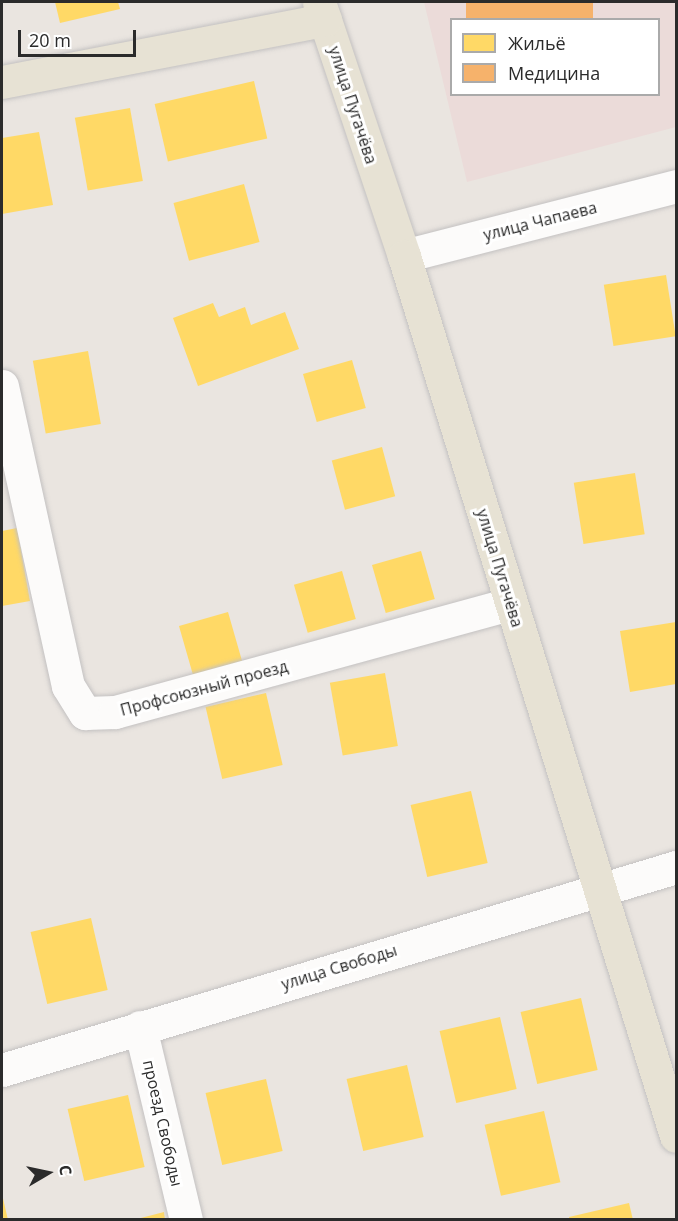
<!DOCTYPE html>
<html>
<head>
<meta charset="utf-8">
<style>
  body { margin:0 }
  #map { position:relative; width:678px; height:1221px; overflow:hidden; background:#eae5e0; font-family:"Open Sans",sans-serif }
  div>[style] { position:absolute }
  .medical>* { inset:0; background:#ebdbd9 }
  .homes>* { inset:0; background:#ffd966; transform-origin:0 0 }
  .health>* { inset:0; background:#f6b26b; transform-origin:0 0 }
  .roads { filter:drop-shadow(0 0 2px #c3c1c1) drop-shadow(0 0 2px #c3c1c1) }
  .minor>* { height:33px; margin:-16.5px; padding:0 16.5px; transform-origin:16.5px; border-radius:16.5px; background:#fcfbfa }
  .major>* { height:33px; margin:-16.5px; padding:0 16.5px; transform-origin:16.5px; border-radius:16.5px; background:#e7e2d4 }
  span { translate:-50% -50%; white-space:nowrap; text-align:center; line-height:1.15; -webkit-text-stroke:6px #fff; paint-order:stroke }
  .street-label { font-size:16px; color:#2b2b2b }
  .frame { position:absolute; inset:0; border:3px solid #2b2b2b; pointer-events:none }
  .legend { position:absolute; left:450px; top:18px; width:210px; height:78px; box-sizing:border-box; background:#fff; border:2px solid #aaa; margin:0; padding:8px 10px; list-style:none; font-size:18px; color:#2b2b2b }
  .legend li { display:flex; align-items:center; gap:12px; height:30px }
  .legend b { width:30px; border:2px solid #aaa }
  .north { position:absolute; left:18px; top:1143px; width:60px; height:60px; -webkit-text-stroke:4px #fff; paint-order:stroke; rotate:81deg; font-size:16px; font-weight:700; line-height:24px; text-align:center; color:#2b2b2b }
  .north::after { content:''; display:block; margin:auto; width:21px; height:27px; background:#2b2b2b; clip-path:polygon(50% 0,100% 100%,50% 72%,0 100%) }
  .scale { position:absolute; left:18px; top:30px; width:118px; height:27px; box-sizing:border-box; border:3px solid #2b2b2b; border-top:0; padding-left:8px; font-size:18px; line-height:21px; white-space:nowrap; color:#2b2b2b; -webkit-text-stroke:4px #fff; paint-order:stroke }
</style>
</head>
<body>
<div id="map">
  <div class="medical">
    <i style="clip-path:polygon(evenodd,424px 2px,676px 2px,676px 127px,467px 182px,424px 2px,452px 20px,658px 20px,658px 94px,452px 94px,452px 20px)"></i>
  </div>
  <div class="homes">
    <i style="clip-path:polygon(55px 2px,118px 2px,120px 9px,60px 23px)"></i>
    <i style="left:254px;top:81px;width:59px;height:102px;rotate:77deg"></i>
    <i style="left:130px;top:108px;width:74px;height:56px;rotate:80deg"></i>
    <i style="clip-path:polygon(39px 132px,53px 205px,2px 214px,2px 138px)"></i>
    <i style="left:244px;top:184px;width:60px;height:73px;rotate:75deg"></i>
    <i style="left:666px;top:275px;width:62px;height:63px;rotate:81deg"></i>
    <i style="clip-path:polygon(213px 303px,219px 317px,245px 307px,251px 325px,285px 312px,299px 349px,198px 386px,173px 318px)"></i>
    <i style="left:88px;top:351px;width:74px;height:56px;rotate:80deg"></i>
    <i style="left:352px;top:360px;width:50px;height:51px;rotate:74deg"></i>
    <i style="left:382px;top:447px;width:51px;height:52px;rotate:75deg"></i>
    <i style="left:635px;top:473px;width:62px;height:62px;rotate:81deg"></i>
    <i style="clip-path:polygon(17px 528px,30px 601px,2px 606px,2px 531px)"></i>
    <i style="left:421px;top:551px;width:50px;height:51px;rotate:74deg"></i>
    <i style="left:342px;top:571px;width:50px;height:50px;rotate:74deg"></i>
    <i style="left:228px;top:612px;width:51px;height:51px;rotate:74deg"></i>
    <i style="clip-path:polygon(676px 622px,676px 684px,630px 692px,620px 631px)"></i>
    <i style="left:385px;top:673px;width:74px;height:56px;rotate:80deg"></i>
    <i style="left:266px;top:693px;width:74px;height:62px;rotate:77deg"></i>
    <i style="left:471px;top:791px;width:74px;height:62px;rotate:77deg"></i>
    <i style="left:91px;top:918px;width:74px;height:62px;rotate:77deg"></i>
    <i style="left:581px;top:998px;width:74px;height:62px;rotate:77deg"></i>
    <i style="left:500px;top:1017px;width:74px;height:62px;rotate:77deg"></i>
    <i style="left:407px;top:1065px;width:74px;height:62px;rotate:77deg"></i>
    <i style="left:266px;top:1079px;width:74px;height:62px;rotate:77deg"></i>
    <i style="left:128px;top:1095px;width:74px;height:62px;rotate:77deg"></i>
    <i style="left:544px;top:1111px;width:73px;height:61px;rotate:77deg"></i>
    <i style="clip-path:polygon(2px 1194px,8px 1220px,2px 1220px)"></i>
    <i style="clip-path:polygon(629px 1203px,633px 1220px,570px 1220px,569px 1217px)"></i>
    <i style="clip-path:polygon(164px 1212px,165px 1220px,137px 1220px,137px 1219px)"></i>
  </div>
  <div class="health">
    <i style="left:466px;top:2px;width:127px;height:18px"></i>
  </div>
  <div class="roads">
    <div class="minor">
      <i style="left:404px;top:256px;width:281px;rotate:-14.4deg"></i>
      <i style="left:2px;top:386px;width:307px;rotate:77.6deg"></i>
      <i style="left:68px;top:686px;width:32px;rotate:58deg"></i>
      <i style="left:85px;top:713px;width:30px;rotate:-2deg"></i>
      <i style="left:115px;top:712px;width:410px;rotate:-15.3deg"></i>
      <i style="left:140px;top:1027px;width:198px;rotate:76.6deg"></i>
      <i style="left:2px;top:1070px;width:704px;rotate:-16.76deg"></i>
    </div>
    <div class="major">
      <i style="left:319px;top:2px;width:268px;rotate:71.5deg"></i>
      <i style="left:404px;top:256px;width:921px;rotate:72.82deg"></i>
      <i style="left:2px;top:82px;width:329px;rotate:-10.9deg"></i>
    </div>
  </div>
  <div class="street-label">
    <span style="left:353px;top:105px;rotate:72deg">улица Пугачёва</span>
    <span style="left:540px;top:221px;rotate:-14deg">улица Чапаева</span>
    <span style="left:500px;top:568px;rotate:73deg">улица Пугачёва</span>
    <span style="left:204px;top:688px;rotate:-15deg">Профсоюзный проезд</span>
    <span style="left:339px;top:967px;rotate:-17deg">улица Свободы</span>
    <span style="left:163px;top:1123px;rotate:77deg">проезд Свободы</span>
  </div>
  <div class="frame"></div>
  <ul class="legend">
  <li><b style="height:16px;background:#ffd966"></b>Жильё</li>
  <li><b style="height:16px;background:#f6b26b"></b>Медицина</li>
  </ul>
  <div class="north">С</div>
  <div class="scale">20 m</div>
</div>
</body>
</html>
